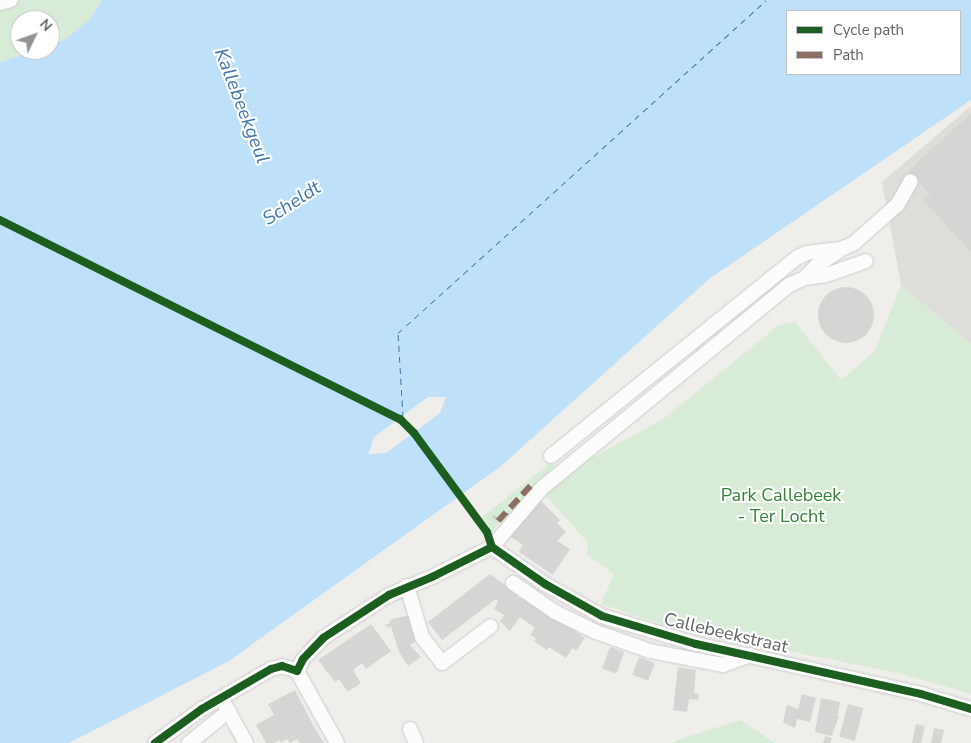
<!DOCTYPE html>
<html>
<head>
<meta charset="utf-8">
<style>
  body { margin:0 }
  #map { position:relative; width:971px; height:743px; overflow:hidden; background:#efeeea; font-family:"Nunito Sans",sans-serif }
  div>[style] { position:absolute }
  .industrial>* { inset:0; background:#dfddda }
  .green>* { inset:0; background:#d8ebd6 }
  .water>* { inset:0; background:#bfe0f9 }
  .pier>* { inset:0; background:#efeeea }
  .ferry>* { height:1px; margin-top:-0.5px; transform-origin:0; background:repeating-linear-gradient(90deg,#4174aa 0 6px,transparent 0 11px) }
  .building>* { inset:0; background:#d6d5d3; transform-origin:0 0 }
  .round { border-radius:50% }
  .path>* { height:2.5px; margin-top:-1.25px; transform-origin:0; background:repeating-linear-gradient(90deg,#cacfcc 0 5px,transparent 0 7.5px) }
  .roads { filter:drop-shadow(0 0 1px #cbcccc) drop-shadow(0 0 1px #cbcccc) }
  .minor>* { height:14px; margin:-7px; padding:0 7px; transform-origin:7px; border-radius:7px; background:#fdfcfc }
  .quiet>* { height:6px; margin-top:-3px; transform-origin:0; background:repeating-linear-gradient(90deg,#8d6e63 0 12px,transparent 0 18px) }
  .cycleway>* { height:8px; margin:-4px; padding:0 4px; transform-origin:4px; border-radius:4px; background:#1b5e20 }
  span { translate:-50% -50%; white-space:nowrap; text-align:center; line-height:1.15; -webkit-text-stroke:4px #fff; paint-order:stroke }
  .park-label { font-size:18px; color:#348238 }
  .street-label { font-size:18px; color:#5f6368 }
  .water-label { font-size:19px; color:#4174aa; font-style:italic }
  .legend { position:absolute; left:786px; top:10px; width:175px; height:65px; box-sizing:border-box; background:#fff; border:1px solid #bfc1c3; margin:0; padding:6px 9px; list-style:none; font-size:15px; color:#5f6368 }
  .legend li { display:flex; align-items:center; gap:10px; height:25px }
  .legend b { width:25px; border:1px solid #bfc1c3 }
  .north { position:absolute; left:10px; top:10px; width:50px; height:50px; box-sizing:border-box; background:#fff; border:1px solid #bfc1c3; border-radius:50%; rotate:48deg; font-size:14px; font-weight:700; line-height:20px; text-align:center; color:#5f6368 }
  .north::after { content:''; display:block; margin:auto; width:18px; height:22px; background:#919496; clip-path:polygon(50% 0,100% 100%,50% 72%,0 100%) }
</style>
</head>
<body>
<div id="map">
  <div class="industrial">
    <i style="clip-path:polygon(971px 106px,971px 344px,901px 285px,882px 182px)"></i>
  </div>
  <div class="green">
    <i style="clip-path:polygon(0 0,102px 0,90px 19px,67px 38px,50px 46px,50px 20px,20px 20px,20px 50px,39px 50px,0 62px)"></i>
    <i style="clip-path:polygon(901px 285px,971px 344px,971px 694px,903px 674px,671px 627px,601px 604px,614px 574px,587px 555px,588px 543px,544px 493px,575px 467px,663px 419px,779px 325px,795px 322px,841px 380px,874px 352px)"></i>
    <i style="clip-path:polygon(551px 462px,555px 466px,503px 522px,501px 520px,492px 532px,482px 517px)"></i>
    <i style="clip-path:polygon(740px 720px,775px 743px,669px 743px)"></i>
  </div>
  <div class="water">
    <i style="clip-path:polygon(evenodd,102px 0,971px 0,971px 100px,709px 279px,500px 467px,229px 661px,69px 743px,0 743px,0 62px,39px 50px,50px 50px,50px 46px,67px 38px,90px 19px,102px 0,787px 11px,960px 11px,960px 74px,787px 74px,787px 11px)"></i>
  </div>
  <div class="pier">
    <i style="clip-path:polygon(428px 397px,446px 397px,440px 413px,386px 453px,368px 454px,374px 437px)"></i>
  </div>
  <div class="ferry">
    <i style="left:0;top:220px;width:447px;rotate:26.5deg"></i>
    <i style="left:403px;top:417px;width:84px;rotate:-93.4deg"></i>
    <i style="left:398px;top:333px;width:496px;rotate:-42.1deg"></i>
  </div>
  <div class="building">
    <i style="clip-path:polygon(971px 113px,971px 252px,923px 200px,930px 194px,908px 171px)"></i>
    <i class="round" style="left:818px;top:287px;width:56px;height:56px"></i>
    <i style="clip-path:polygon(540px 500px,560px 520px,557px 523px,566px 532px,557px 541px,570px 549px,553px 575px,519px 552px,523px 545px,509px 536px)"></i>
    <i style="clip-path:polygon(490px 574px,518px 594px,517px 597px,529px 600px,585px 638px,576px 651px,573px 648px,566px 658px,549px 647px,547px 650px,534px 641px,536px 639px,530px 635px,535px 628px,520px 617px,510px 631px,500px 621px,504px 615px,494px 609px,498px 602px,496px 599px,442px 640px,428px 622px)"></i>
    <i style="clip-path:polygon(410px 615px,417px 640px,410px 645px,421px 657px,408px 666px,399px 652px,391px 626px,389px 628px,385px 625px,390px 623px,389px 620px)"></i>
    <i style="clip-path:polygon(371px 624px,391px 651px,366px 669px,362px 663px,353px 670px,361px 683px,348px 692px,339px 679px,335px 682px,318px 660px)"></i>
    <i style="left:610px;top:647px;width:15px;height:23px;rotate:20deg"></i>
    <i style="left:639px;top:657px;width:17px;height:19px;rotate:21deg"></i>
    <i style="clip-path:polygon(678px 667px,696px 670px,694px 693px,699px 694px,698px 700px,689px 699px,687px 712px,673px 710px)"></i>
    <i style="clip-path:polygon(295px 690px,313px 725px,324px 743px,300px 743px,297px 739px,290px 743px,287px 739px,281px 742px,280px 740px,274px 743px,266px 743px,256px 725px,274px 715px,268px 704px)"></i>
    <i style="clip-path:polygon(802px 694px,816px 698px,810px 722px,797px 719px,795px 728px,783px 722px,787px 705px,798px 709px)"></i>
    <i style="clip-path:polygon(821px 698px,840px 702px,837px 716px,839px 716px,832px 736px,815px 732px)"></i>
    <i style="left:848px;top:704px;width:16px;height:34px;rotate:15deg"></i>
    <i style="clip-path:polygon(916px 724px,925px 726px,921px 743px,912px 743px)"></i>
    <i style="clip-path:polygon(934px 728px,944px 730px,941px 743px,931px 743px)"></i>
    <i style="clip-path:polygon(825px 736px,832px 738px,830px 743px,823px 743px)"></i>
  </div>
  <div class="path">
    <i style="left:403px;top:417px;width:11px;rotate:56deg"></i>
    <i style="left:400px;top:419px;width:20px;rotate:45deg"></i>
    <i style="left:414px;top:433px;width:95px;rotate:54deg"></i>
    <i style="left:493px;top:515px;width:8px;rotate:50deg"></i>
  </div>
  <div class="roads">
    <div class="minor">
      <i style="left:0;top:3px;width:11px;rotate:-15deg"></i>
      <i style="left:805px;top:278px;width:15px;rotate:-48deg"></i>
      <i style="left:815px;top:267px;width:29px;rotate:-34deg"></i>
      <i style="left:551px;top:456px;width:317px;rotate:-38.9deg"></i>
      <i style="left:798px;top:257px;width:10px;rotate:-24deg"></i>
      <i style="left:807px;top:253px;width:34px;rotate:-7deg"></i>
      <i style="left:841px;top:249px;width:13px;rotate:-23deg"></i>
      <i style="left:853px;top:244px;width:60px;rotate:-41.6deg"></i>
      <i style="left:898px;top:204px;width:26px;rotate:-61deg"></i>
      <i style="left:492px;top:547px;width:65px;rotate:34.9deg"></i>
      <i style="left:545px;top:584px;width:65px;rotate:29.3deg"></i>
      <i style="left:602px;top:616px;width:98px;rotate:16.6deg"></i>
      <i style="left:696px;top:644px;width:230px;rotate:12.5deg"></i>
      <i style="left:921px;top:694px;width:52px;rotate:16.7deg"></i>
      <i style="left:513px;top:583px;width:51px;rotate:34.6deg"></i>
      <i style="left:555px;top:612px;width:46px;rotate:26deg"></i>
      <i style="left:596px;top:632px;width:57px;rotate:19.4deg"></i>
      <i style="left:650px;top:651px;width:74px;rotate:10.9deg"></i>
      <i style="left:723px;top:665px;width:29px;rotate:-20deg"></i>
      <i style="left:407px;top:586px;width:53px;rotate:73.6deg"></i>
      <i style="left:422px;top:637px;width:33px;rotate:52deg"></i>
      <i style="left:442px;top:663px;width:61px;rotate:-37.1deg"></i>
      <i style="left:297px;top:671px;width:13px;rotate:-63deg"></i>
      <i style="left:303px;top:659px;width:29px;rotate:-46deg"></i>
      <i style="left:323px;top:638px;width:79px;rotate:-33.1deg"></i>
      <i style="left:389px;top:595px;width:47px;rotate:-22.7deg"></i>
      <i style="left:432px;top:577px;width:67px;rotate:-26.6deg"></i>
      <i style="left:492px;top:547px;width:77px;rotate:-49.7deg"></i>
      <i style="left:542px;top:488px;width:320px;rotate:-39.4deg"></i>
      <i style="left:789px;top:285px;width:17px;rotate:-24deg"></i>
      <i style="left:805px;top:278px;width:21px;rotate:-8deg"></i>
      <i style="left:826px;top:275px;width:42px;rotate:-19.3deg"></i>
      <i style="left:297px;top:671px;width:82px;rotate:60.9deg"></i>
      <i style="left:221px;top:698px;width:51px;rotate:60.9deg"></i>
      <i style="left:410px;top:729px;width:15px;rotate:67deg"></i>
      <i style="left:155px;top:743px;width:58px;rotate:-35.9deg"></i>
      <i style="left:202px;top:709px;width:80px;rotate:-30.1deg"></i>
      <i style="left:271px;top:669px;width:11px;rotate:-15deg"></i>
      <i style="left:282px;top:666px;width:16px;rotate:18deg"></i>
      <i style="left:189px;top:743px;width:51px;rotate:-38.7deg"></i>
    </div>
  </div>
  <div class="quiet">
    <i style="left:498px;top:521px;width:50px;rotate:-47.4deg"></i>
  </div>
  <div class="cycleway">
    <i style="left:0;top:220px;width:447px;rotate:26.5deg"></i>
    <i style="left:400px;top:419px;width:20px;rotate:45deg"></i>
    <i style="left:414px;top:433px;width:123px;rotate:53.6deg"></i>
    <i style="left:487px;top:532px;width:16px;rotate:72deg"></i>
    <i style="left:492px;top:547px;width:65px;rotate:34.9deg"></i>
    <i style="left:545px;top:584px;width:65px;rotate:29.3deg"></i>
    <i style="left:602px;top:616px;width:98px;rotate:16.6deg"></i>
    <i style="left:696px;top:644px;width:230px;rotate:12.5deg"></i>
    <i style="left:921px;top:694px;width:52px;rotate:16.7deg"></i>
    <i style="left:155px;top:743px;width:58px;rotate:-35.9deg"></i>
    <i style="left:202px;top:709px;width:80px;rotate:-30.1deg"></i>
    <i style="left:271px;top:669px;width:11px;rotate:-15deg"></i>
    <i style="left:282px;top:666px;width:16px;rotate:18deg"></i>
    <i style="left:297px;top:671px;width:13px;rotate:-63deg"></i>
    <i style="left:303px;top:659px;width:29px;rotate:-46deg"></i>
    <i style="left:323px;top:638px;width:79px;rotate:-33.1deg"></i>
    <i style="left:389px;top:595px;width:47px;rotate:-22.7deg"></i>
    <i style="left:432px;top:577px;width:67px;rotate:-26.6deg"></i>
  </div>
  <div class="park-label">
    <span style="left:781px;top:506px">Park Callebeek<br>- Ter Locht</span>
  </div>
  <div class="street-label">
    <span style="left:726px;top:633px;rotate:13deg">Callebeekstraat</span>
  </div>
  <div class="water-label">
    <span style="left:241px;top:106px;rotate:69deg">Kallebeekgeul</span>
    <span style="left:292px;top:204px;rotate:-33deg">Scheldt</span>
  </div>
  <ul class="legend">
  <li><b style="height:6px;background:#1b5e20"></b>Cycle path</li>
  <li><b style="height:6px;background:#8d6e63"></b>Path</li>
  </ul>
  <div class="north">N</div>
</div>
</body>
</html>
